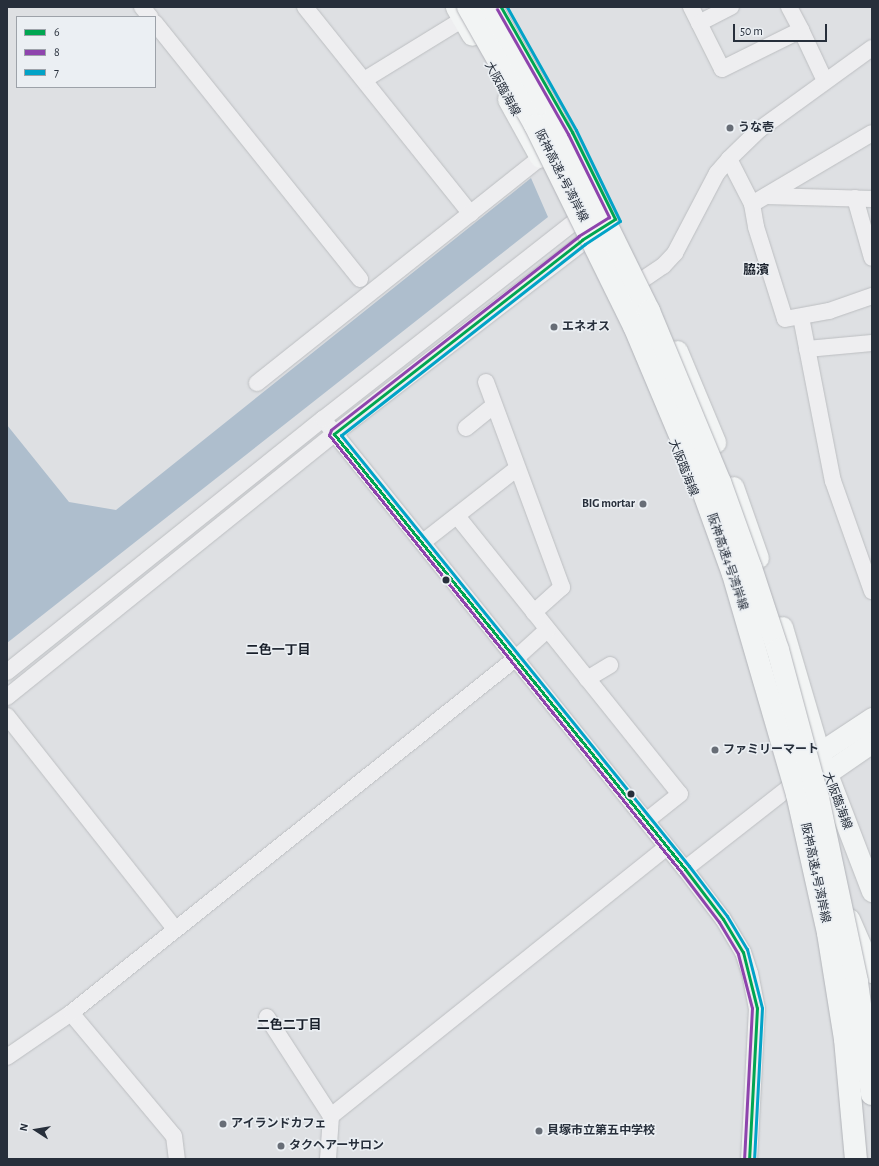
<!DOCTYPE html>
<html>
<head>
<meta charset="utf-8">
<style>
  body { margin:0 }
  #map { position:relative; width:879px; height:1166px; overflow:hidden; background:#dee0e3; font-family:"Alegreya Sans","Noto Sans JP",sans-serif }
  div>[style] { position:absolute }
  .water>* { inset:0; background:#aebecd }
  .roads { filter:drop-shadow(0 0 1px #bcbec1) drop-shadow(0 0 1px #bcbec1) }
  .minor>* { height:16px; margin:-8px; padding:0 8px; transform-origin:8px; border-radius:8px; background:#eeeef0 }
  .major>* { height:21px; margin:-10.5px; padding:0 10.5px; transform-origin:10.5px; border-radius:10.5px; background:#f2f4f4 }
  .bridges { filter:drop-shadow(0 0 1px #b1b3b8) drop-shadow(0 0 1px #b1b3b8) }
  .highway-bridge>* { height:22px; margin:-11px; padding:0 11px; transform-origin:11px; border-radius:11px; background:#f2f4f4 }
  .bus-1>* { height:3px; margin:-1.5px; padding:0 1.5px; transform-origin:1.5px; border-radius:1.5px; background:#00a651 }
  .bus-2>* { height:3px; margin:-1.5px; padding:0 1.5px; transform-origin:1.5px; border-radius:1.5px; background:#8e44ad }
  .bus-3>* { height:3px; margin:-1.5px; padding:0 1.5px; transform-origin:1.5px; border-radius:1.5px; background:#02a3c7 }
  .dots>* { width:11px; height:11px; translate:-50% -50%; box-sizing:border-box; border:2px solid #ebeff3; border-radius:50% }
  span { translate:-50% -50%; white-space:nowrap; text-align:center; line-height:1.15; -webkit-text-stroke:3px #ebeff3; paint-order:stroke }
  .street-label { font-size:12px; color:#272f3b }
  .poi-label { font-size:12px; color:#272f3b; font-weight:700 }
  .left { translate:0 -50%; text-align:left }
  .right { translate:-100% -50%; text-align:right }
  .neighbourhood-label { font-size:13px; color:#19202b; font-weight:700 }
  .frame { position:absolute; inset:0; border:8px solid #272f3b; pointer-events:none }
  .legend { position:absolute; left:16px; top:16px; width:140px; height:72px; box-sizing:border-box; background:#ebeff3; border:1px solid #9da2a9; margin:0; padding:5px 7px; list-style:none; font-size:12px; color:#272f3b }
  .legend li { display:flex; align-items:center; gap:8px; height:20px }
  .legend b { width:20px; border:1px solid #9da2a9 }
  .north { position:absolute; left:16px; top:1110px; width:40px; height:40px; -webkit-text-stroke:3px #ebeff3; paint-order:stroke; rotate:282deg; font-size:11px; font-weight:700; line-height:16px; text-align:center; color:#272f3b }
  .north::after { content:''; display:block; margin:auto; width:14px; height:18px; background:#272f3b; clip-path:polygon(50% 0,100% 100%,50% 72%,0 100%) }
  .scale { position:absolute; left:733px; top:24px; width:94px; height:18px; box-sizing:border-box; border:2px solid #272f3b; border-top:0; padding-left:5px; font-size:12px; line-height:14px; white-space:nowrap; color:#272f3b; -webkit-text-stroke:3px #ebeff3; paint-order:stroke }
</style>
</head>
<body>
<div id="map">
  <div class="water">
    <i style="clip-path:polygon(531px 178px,548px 217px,7px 643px,7px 425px,69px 502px,116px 510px)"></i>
  </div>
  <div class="roads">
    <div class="minor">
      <i style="left:142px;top:7px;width:13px;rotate:51deg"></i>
      <i style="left:305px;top:7px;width:265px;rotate:51.3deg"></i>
      <i style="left:691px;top:7px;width:69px;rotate:63.4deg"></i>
      <i style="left:722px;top:69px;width:88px;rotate:-26.3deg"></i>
      <i style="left:801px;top:30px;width:56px;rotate:64.8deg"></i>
      <i style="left:789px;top:7px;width:26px;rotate:62deg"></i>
      <i style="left:155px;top:23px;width:328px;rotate:51.3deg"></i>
      <i style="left:699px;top:23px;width:36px;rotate:-27deg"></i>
      <i style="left:364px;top:80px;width:116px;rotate:-31.6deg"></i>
      <i style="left:729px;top:159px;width:51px;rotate:62.9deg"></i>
      <i style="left:752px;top:204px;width:23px;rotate:80deg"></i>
      <i style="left:756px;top:227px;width:96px;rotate:72.5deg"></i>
      <i style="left:785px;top:319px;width:45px;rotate:-10.3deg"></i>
      <i style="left:829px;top:311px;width:46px;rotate:-19.2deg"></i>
      <i style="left:766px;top:196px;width:106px;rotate:1.6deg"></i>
      <i style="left:855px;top:198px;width:62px;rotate:74.2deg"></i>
      <i style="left:752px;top:204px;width:139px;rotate:-30.6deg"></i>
      <i style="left:645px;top:278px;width:22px;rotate:-34deg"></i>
      <i style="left:663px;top:266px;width:18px;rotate:-47deg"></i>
      <i style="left:675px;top:253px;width:90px;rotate:-62.3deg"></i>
      <i style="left:717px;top:173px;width:18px;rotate:-49deg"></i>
      <i style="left:729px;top:159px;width:43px;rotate:-44.1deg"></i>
      <i style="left:760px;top:129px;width:138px;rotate:-35.9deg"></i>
      <i style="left:801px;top:317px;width:167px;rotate:79deg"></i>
      <i style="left:833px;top:481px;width:117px;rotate:70.5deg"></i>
      <i style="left:807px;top:349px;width:65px;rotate:-5.3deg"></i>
      <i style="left:486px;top:382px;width:219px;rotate:69.7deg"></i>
      <i style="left:562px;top:587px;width:38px;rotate:138deg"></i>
      <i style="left:257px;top:383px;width:362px;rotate:-38.5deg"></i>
      <i style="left:323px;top:419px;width:578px;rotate:51.19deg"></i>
      <i style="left:685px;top:869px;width:63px;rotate:52.8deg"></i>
      <i style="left:723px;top:919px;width:39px;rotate:59deg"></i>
      <i style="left:743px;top:952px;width:22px;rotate:72deg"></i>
      <i style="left:750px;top:973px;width:36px;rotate:79deg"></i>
      <i style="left:757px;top:1008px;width:151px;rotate:93deg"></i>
      <i style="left:466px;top:428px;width:35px;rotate:-39deg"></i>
      <i style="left:457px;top:516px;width:356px;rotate:51.3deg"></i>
      <i style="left:680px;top:794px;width:43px;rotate:141.5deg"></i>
      <i style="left:423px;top:542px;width:118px;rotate:-38.1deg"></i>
      <i style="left:7px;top:672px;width:405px;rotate:-38.7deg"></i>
      <i style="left:323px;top:419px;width:337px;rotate:-38.1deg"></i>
      <i style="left:587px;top:679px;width:27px;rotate:-31deg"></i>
      <i style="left:7px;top:697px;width:420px;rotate:-38.8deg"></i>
      <i style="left:334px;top:434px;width:334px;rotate:-37.6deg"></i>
      <i style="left:7px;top:716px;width:271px;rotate:51.7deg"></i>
      <i style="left:685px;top:869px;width:136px;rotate:-38.1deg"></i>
      <i style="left:71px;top:1013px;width:160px;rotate:50.1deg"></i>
      <i style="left:174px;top:1136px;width:23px;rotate:83deg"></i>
      <i style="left:267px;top:1017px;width:118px;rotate:57.1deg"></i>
      <i style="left:331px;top:1116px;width:43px;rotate:94deg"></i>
      <i style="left:7px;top:1057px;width:78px;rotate:-34.5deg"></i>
      <i style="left:71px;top:1013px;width:568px;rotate:-38.57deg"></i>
      <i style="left:515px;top:659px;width:43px;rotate:-42.2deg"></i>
      <i style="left:331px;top:1116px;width:430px;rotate:-38.7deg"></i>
    </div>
    <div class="major">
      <i style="left:456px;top:7px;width:32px;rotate:60deg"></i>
      <i style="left:508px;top:99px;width:66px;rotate:61.1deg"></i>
      <i style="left:677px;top:351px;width:99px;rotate:67.3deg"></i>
      <i style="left:733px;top:487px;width:75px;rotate:70.6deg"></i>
      <i style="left:782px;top:627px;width:131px;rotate:73.6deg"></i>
      <i style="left:819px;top:753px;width:148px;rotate:69deg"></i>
      <i style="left:810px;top:763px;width:13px;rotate:-48deg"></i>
      <i style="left:819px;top:753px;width:64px;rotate:-33.4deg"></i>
      <i style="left:813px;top:777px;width:15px;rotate:-16deg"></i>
      <i style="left:827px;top:773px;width:55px;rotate:-34.6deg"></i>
      <i style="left:849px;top:919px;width:58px;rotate:66.5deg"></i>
    </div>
  </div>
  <div class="bridges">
    <div class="highway-bridge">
      <i style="left:468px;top:7px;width:136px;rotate:60.4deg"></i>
      <i style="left:535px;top:125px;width:224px;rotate:63.8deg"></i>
      <i style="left:634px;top:326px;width:176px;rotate:67.2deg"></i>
      <i style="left:702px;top:488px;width:91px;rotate:70.2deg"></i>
      <i style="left:733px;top:574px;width:229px;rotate:73.8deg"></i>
      <i style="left:797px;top:794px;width:142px;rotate:77.4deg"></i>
      <i style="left:828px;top:933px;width:107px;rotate:80.9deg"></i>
      <i style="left:845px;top:1039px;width:121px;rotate:84.8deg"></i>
      <i style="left:491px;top:7px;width:128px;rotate:60.4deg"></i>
      <i style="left:554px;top:118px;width:215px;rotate:63.8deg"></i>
      <i style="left:649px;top:311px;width:185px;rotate:67.5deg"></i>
      <i style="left:720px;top:482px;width:91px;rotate:70.2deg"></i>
      <i style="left:751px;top:568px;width:86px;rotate:71.8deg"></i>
      <i style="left:778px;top:650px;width:153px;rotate:74.9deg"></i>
      <i style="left:818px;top:798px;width:188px;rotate:78deg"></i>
      <i style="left:857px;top:982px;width:113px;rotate:82.4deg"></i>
    </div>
  </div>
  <div class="bus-1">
    <i style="left:501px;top:7px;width:144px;rotate:60.4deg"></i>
    <i style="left:572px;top:132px;width:97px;rotate:63.7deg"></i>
    <i style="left:615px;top:219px;width:39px;rotate:148deg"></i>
    <i style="left:582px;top:240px;width:315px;rotate:142deg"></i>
    <i style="left:334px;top:434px;width:559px;rotate:51.1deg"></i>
    <i style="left:685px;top:869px;width:63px;rotate:52.8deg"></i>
    <i style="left:723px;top:919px;width:39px;rotate:59deg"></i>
    <i style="left:743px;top:952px;width:58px;rotate:76deg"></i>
    <i style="left:757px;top:1008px;width:151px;rotate:93deg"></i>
  </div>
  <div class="bus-2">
    <i style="left:497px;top:9px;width:144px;rotate:60.4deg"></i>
    <i style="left:568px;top:134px;width:93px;rotate:63.7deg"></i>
    <i style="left:609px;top:217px;width:36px;rotate:148deg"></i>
    <i style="left:579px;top:236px;width:315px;rotate:142deg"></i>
    <i style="left:331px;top:430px;width:5px;rotate:112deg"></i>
    <i style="left:329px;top:435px;width:561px;rotate:51.15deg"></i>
    <i style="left:681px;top:872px;width:63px;rotate:52.8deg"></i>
    <i style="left:719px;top:922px;width:37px;rotate:59deg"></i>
    <i style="left:738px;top:954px;width:56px;rotate:75.5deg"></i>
    <i style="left:752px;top:1008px;width:151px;rotate:93deg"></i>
  </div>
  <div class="bus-3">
    <i style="left:507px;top:7px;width:141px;rotate:60.7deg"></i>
    <i style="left:576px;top:130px;width:101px;rotate:64.2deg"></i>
    <i style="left:620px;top:221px;width:42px;rotate:146.7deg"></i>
    <i style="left:585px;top:244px;width:310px;rotate:141.9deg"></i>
    <i style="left:341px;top:435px;width:554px;rotate:51.08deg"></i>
    <i style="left:689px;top:866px;width:63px;rotate:52.8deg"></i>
    <i style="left:727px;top:916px;width:39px;rotate:59deg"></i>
    <i style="left:747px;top:949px;width:61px;rotate:75.7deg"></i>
    <i style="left:762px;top:1008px;width:151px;rotate:93deg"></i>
  </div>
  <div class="dots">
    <i style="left:730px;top:128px;background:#676d76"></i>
    <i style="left:554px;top:327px;background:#676d76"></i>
    <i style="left:643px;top:504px;background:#676d76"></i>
    <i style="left:446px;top:580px;background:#272f3b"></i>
    <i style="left:715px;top:750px;background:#676d76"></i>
    <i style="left:631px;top:794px;background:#272f3b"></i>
    <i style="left:223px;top:1124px;background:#676d76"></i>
    <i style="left:539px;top:1131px;background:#676d76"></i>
    <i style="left:281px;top:1146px;background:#676d76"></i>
  </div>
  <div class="street-label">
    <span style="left:502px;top:89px;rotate:61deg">大阪臨海線</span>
    <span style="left:561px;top:176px;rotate:63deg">阪神高速4号湾岸線</span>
    <span style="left:683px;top:468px;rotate:68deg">大阪臨海線</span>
    <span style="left:727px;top:562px;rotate:71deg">阪神高速4号湾岸線</span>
    <span style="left:837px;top:801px;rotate:69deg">大阪臨海線</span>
    <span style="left:815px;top:873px;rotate:78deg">阪神高速4号湾岸線</span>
  </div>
  <div class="poi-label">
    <span class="left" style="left:738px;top:128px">うな壱</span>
    <span class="left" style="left:562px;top:327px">エネオス</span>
    <span class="right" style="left:635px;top:504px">BIG mortar</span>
    <span class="left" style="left:723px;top:750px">ファミリーマート</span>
    <span class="left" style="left:231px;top:1124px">アイランドカフェ</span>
    <span class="left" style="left:547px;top:1131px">貝塚市立第五中学校</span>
    <span class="left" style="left:289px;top:1146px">タクヘアーサロン</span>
  </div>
  <div class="neighbourhood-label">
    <span style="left:756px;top:271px">脇濱</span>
    <span style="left:278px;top:651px">二色一丁目</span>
    <span style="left:289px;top:1026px">二色二丁目</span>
  </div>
  <div class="frame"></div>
  <ul class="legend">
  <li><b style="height:5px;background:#00a651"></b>6</li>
  <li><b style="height:5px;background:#8e44ad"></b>8</li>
  <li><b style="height:5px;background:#02a3c7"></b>7</li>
  </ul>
  <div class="north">N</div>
  <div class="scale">50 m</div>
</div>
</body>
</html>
